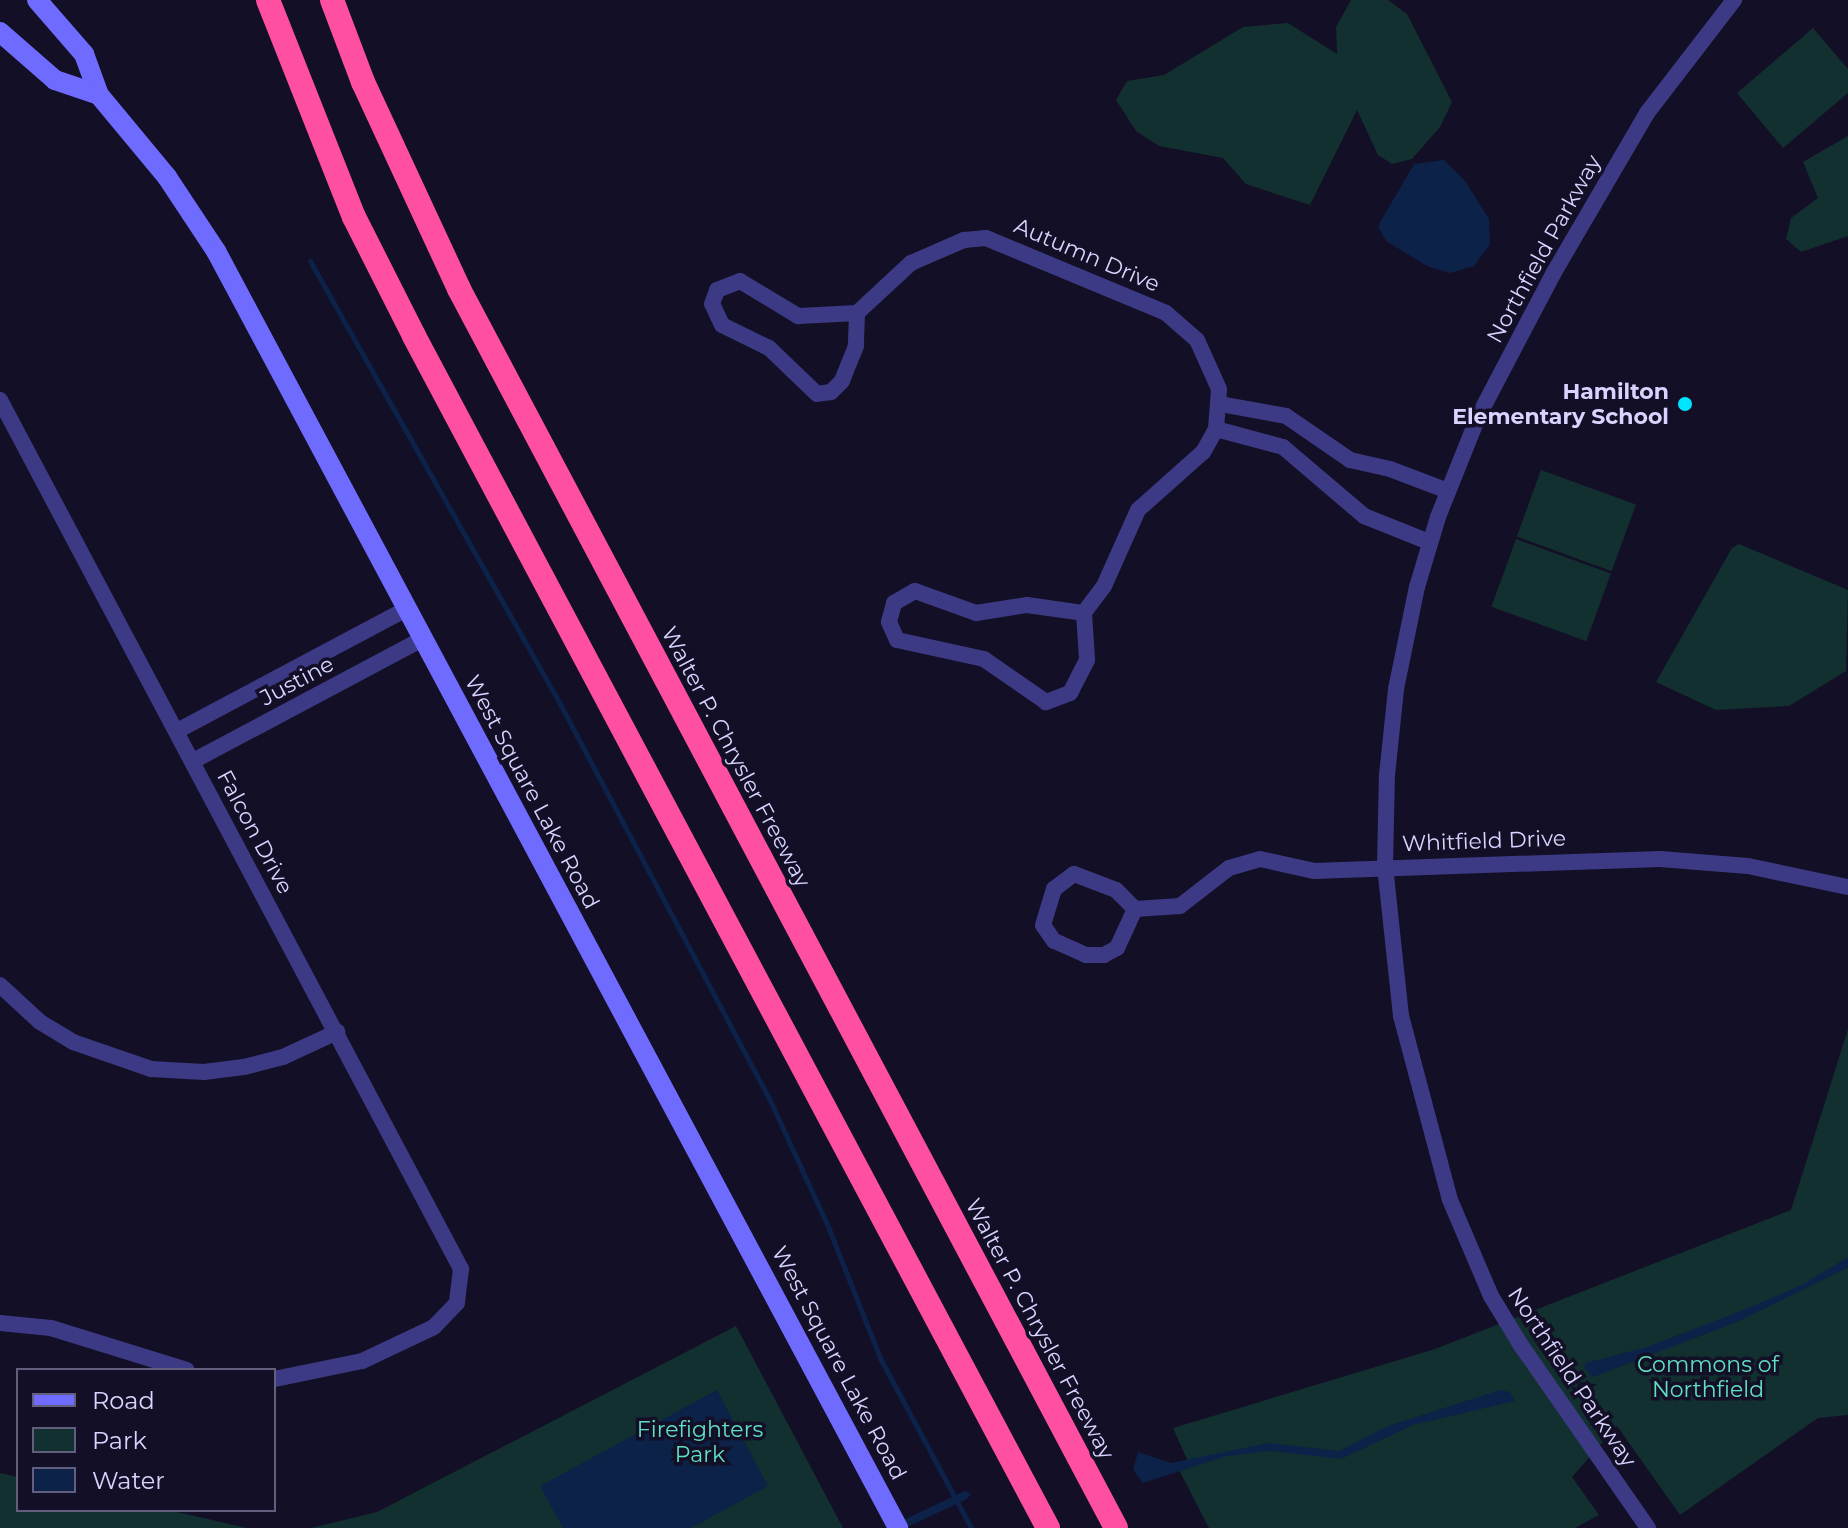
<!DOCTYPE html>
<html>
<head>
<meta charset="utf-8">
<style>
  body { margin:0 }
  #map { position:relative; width:1848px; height:1528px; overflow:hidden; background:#130f26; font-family:Montserrat,sans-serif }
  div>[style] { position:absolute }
  .green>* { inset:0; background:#12302f; transform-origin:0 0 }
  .water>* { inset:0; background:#0c2248 }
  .stream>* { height:5px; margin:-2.5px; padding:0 2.5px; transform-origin:2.5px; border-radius:2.5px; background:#0c2248 }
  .street>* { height:16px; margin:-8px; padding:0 8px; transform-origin:8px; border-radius:8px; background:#3d3a85 }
  .secondary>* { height:20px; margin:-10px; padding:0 10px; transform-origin:10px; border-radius:10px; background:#6f6bff }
  .highway>* { height:24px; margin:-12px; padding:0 12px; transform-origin:12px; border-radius:12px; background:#ff4fa3 }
  .dots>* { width:22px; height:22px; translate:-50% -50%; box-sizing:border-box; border:4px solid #130f26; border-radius:50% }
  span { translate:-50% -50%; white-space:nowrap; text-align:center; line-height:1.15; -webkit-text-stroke:7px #130f26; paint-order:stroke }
  .street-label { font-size:22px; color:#d9d4ff }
  .poi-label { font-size:22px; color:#d9d4ff; font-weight:700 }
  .right { translate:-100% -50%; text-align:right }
  .park-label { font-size:22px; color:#5fe0c0 }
  .legend { position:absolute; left:16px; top:1368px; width:260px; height:144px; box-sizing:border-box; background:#130f26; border:2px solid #625e7d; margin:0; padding:10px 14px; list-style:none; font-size:24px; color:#d9d4ff }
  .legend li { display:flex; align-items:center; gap:16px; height:40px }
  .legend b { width:40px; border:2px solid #625e7d }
</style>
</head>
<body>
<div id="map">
  <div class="green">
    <i style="clip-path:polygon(1351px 0,1388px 0,1407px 14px,1452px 102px,1440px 127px,1412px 159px,1392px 164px,1378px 155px,1357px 110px,1310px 205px,1246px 184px,1223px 158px,1159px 146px,1136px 131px,1116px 100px,1127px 81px,1164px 75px,1243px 27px,1288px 23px,1337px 54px,1336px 27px)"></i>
    <i style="clip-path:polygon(1813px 28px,1848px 69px,1848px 93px,1783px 148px,1737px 93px)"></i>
    <i style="clip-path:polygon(1848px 136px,1848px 236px,1801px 252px,1786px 239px,1791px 218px,1818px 198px,1803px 162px)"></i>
    <i style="left:1541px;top:470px;width:101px;height:71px;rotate:20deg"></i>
    <i style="left:1516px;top:539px;width:101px;height:72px;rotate:20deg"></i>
    <i style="clip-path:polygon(1739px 544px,1848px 590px,1846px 671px,1789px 706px,1716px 710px,1656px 682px,1732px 548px)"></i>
    <i style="clip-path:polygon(1848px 1029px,1848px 1415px,1818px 1418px,1680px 1515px,1617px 1426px,1572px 1477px,1599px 1515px,1575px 1528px,1209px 1528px,1179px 1470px,1190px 1466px,1173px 1428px,1435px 1349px,1791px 1210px)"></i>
    <i style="clip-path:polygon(736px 1326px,843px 1528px,311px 1528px,377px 1512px)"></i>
    <i style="clip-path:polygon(0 1473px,18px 1477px,18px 1510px,168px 1510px,247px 1528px,0 1528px)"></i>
  </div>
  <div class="water">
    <i style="clip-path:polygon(1444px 160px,1465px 181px,1489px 219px,1490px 244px,1474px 266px,1450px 273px,1427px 266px,1386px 241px,1378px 226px,1414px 164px)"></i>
    <i style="clip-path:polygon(1848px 1257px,1848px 1267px,1841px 1271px,1737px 1322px,1593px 1377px,1584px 1368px,1586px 1363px,1647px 1347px,1738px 1312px,1800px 1286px)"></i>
    <i style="clip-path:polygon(717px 1390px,768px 1486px,691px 1528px,563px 1528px,540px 1486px)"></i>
    <i style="clip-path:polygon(1500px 1390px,1510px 1392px,1515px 1401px,1413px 1425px,1341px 1459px,1269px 1451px,1227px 1456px,1143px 1483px,1133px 1470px,1138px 1452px,1171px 1463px,1268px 1443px,1339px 1451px,1388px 1426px)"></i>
    <i style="clip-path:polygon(965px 1491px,971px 1494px,967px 1499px,905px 1528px,886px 1528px)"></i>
  </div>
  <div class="stream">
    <i style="left:310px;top:261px;width:506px;rotate:60.55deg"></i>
    <i style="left:559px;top:702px;width:446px;rotate:62.1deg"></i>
    <i style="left:768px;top:1096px;width:141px;rotate:65.3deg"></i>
    <i style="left:827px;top:1224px;width:144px;rotate:68.4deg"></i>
    <i style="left:880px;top:1358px;width:193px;rotate:61.8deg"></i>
  </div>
  <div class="street">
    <i style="left:857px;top:313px;width:33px;rotate:92deg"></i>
    <i style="left:856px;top:346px;width:38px;rotate:112deg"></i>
    <i style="left:842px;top:381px;width:16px;rotate:135deg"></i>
    <i style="left:831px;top:392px;width:14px;rotate:172deg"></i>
    <i style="left:817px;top:394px;width:66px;rotate:-136.2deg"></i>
    <i style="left:769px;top:348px;width:52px;rotate:-153.9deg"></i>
    <i style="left:722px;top:325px;width:23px;rotate:-115deg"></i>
    <i style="left:712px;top:304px;width:15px;rotate:-70deg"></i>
    <i style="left:717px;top:290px;width:25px;rotate:-21deg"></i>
    <i style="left:740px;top:281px;width:68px;rotate:31.1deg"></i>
    <i style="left:798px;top:316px;width:59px;rotate:-2.9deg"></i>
    <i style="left:857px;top:313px;width:74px;rotate:-42.8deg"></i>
    <i style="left:911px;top:263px;width:58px;rotate:-23.5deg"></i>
    <i style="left:964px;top:240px;width:22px;rotate:-5deg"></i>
    <i style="left:986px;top:238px;width:195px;rotate:22.6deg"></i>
    <i style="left:1166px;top:313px;width:41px;rotate:41.1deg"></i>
    <i style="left:1197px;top:340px;width:54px;rotate:65.8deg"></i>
    <i style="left:1219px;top:389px;width:40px;rotate:94.3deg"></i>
    <i style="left:1216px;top:429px;width:26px;rotate:119deg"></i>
    <i style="left:1203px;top:452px;width:87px;rotate:138.3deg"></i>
    <i style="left:1138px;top:510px;width:83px;rotate:114.1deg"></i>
    <i style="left:1104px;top:586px;width:34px;rotate:127deg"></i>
    <i style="left:1084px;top:613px;width:47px;rotate:86.3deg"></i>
    <i style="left:1087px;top:660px;width:37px;rotate:117deg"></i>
    <i style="left:1070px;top:693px;width:26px;rotate:159deg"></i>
    <i style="left:1046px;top:702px;width:75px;rotate:-145.3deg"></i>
    <i style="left:984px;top:659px;width:89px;rotate:-167.7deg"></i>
    <i style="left:897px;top:640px;width:20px;rotate:-114deg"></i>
    <i style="left:889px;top:622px;width:20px;rotate:-75deg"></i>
    <i style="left:894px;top:603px;width:24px;rotate:-30deg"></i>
    <i style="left:915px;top:591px;width:65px;rotate:19.8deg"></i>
    <i style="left:976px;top:613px;width:52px;rotate:-8.9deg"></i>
    <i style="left:1027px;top:605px;width:58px;rotate:8deg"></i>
    <i style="left:0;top:400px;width:984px;rotate:62.05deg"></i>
    <i style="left:461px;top:1269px;width:34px;rotate:97deg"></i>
    <i style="left:457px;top:1303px;width:33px;rotate:134deg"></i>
    <i style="left:434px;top:1327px;width:80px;rotate:154.7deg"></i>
    <i style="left:362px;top:1361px;width:90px;rotate:168.4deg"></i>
    <i style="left:1220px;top:404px;width:67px;rotate:10.3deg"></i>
    <i style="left:1286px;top:416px;width:78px;rotate:34.5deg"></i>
    <i style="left:1350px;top:460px;width:41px;rotate:12.7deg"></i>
    <i style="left:1390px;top:469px;width:62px;rotate:20.8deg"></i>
    <i style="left:1216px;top:429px;width:69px;rotate:15deg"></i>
    <i style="left:1283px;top:447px;width:106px;rotate:40.4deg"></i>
    <i style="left:1364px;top:516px;width:70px;rotate:21.8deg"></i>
    <i style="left:177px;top:731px;width:259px;rotate:-28deg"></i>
    <i style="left:193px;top:761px;width:259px;rotate:-28deg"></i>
    <i style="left:1074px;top:874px;width:45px;rotate:20.9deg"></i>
    <i style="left:1116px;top:890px;width:27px;rotate:45deg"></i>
    <i style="left:1135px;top:909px;width:43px;rotate:114.8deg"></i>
    <i style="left:1117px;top:948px;width:15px;rotate:152deg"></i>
    <i style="left:1104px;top:955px;width:18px;rotate:180deg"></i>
    <i style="left:1086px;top:955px;width:35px;rotate:-156deg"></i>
    <i style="left:1054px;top:941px;width:19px;rotate:-125deg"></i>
    <i style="left:1043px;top:925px;width:38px;rotate:-73deg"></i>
    <i style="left:1054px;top:889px;width:25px;rotate:-37deg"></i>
    <i style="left:1135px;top:909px;width:45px;rotate:-3.8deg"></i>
    <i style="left:1180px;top:906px;width:62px;rotate:-37.8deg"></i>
    <i style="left:1229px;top:868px;width:32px;rotate:-16deg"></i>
    <i style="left:1260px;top:859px;width:55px;rotate:12.5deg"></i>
    <i style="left:1314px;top:871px;width:346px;rotate:-2deg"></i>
    <i style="left:1660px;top:859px;width:88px;rotate:4.5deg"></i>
    <i style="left:1748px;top:866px;width:102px;rotate:11.9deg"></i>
    <i style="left:0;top:985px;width:54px;rotate:42.8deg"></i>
    <i style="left:40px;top:1022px;width:39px;rotate:31deg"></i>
    <i style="left:73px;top:1042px;width:83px;rotate:19.1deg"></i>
    <i style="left:151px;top:1069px;width:53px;rotate:3.2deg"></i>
    <i style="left:204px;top:1072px;width:40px;rotate:-7.1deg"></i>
    <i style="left:244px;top:1067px;width:40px;rotate:-14.4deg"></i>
    <i style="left:283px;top:1057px;width:60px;rotate:-24.8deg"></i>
    <i style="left:0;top:1323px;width:51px;rotate:5.6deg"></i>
    <i style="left:51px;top:1328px;width:142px;rotate:17.2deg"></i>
    <i style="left:1648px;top:1528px;width:221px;rotate:-124.8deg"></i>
    <i style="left:1522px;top:1347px;width:60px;rotate:-121.3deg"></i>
    <i style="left:1491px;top:1296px;width:104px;rotate:-113.1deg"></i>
    <i style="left:1450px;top:1200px;width:190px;rotate:-104.9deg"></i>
    <i style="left:1401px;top:1016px;width:150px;rotate:-96.1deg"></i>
    <i style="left:1385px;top:867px;width:92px;rotate:-88.8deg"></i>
    <i style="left:1387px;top:775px;width:86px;rotate:-84deg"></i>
    <i style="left:1396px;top:689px;width:104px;rotate:-78.4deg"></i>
    <i style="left:1417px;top:587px;width:73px;rotate:-73.3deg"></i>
    <i style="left:1438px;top:517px;width:108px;rotate:-68.2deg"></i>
    <i style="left:1478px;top:417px;width:161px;rotate:-62.3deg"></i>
    <i style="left:1553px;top:274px;width:186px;rotate:-59.7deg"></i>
    <i style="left:1647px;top:113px;width:143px;rotate:-52.4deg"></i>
  </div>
  <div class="secondary">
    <i style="left:37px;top:0;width:72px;rotate:49deg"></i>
    <i style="left:84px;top:54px;width:44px;rotate:69.9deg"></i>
    <i style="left:99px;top:95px;width:107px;rotate:50.3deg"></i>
    <i style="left:167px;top:177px;width:89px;rotate:56.5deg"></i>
    <i style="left:216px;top:251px;width:1448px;rotate:61.89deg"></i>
    <i style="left:0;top:32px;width:73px;rotate:41.1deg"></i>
    <i style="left:55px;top:80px;width:46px;rotate:18.8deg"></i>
  </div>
  <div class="highway">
    <i style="left:268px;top:0;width:233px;rotate:68.4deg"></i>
    <i style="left:354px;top:217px;width:133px;rotate:63.2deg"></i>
    <i style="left:414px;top:336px;width:1350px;rotate:61.99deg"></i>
    <i style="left:332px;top:0;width:88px;rotate:69.3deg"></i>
    <i style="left:363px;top:82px;width:228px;rotate:65.1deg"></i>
    <i style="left:459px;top:289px;width:1402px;rotate:62.06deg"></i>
  </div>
  <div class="dots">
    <i style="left:1685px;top:404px;background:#00e5ff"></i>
  </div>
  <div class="street-label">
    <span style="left:1544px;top:249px;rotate:-61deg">Northfield Parkway</span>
    <span style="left:1087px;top:255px;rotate:23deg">Autumn Drive</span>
    <span style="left:297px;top:681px;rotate:-28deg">Justine</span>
    <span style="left:736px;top:757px;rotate:62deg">Walter P. Chrysler Freeway</span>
    <span style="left:532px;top:792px;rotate:62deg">West Square Lake Road</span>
    <span style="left:255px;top:832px;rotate:62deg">Falcon Drive</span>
    <span style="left:1484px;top:841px;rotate:-2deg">Whitfield Drive</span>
    <span style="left:1040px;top:1329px;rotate:62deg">Walter P. Chrysler Freeway</span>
    <span style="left:839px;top:1363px;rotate:62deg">West Square Lake Road</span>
    <span style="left:1572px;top:1377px;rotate:56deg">Northfield Parkway</span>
  </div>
  <div class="poi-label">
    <span class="right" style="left:1669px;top:404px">Hamilton<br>Elementary School</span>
  </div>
  <div class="park-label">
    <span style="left:1708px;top:1377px">Commons of<br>Northfield</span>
    <span style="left:700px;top:1442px">Firefighters<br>Park</span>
  </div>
  <ul class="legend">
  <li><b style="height:10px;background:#6f6bff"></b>Road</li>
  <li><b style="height:22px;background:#12302f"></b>Park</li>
  <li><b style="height:22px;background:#0c2248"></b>Water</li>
  </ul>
</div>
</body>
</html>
